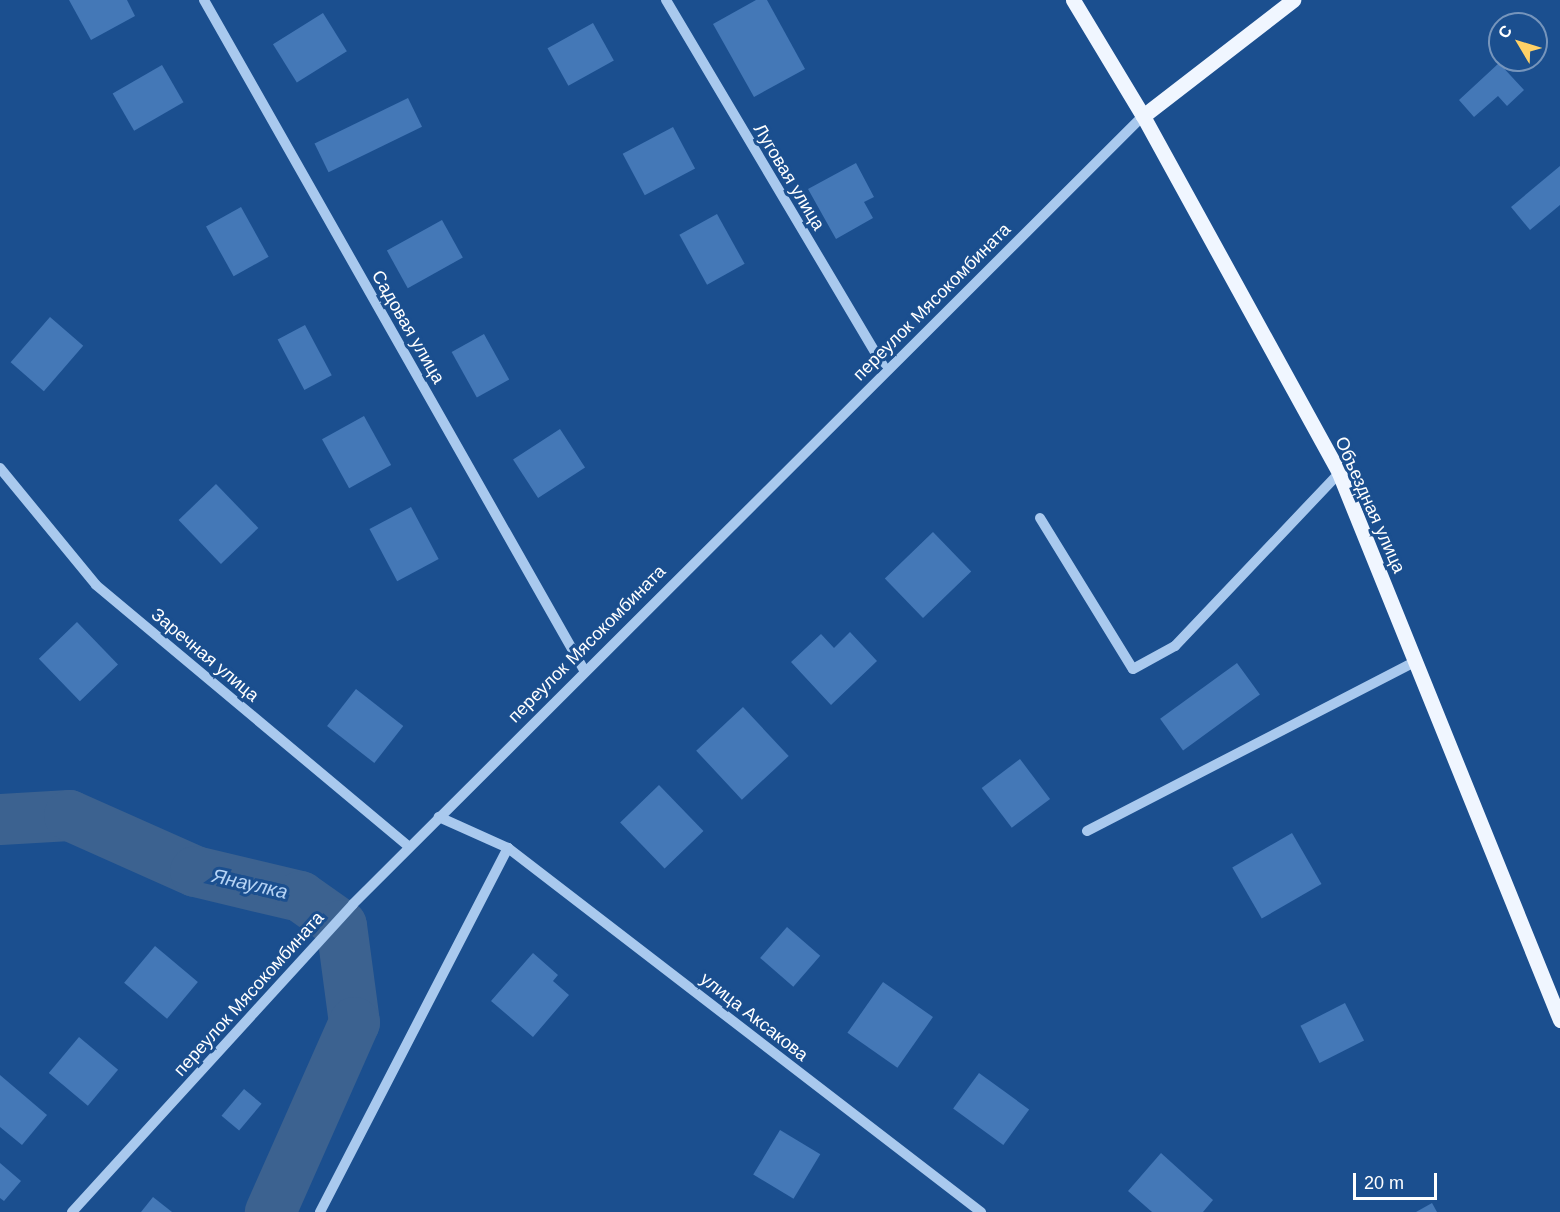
<!DOCTYPE html>
<html>
<head>
<meta charset="utf-8">
<style>
  body { margin:0 }
  #map { position:relative; width:1560px; height:1212px; overflow:hidden; background:#1b4f8f; font-family:Helvetica,sans-serif }
  div>[style] { position:absolute }
  .river>* { height:51px; margin:-25.5px; padding:0 25.5px; transform-origin:25.5px; border-radius:25.5px; background:#3c6290 }
  .building>* { inset:0; background:#4478b7; transform-origin:0 0 }
  .minor>* { height:10px; margin:-5px; padding:0 5px; transform-origin:5px; border-radius:5px; background:#a9c9ee }
  .major>* { height:15px; margin:-7.5px; padding:0 7.5px; transform-origin:7.5px; border-radius:7.5px; background:#f0f6ff }
  span { translate:-50% -50%; white-space:nowrap; text-align:center; line-height:1.15; -webkit-text-stroke:6px #1b4f8f; paint-order:stroke }
  .street-label { font-size:18px; color:#fff }
  .water-label { font-size:20px; color:#b5d3f5; font-style:italic }
  .north { position:absolute; left:1488px; top:12px; width:60px; height:60px; box-sizing:border-box; background:#1b4f8f; border:2px solid #7695bc; border-radius:50%; rotate:308deg; font-size:16px; font-weight:700; line-height:24px; text-align:center; color:#fff }
  .north::after { content:''; display:block; margin:auto; width:21px; height:27px; background:#ffd166; clip-path:polygon(50% 0,100% 100%,50% 72%,0 100%) }
  .scale { position:absolute; left:1353px; top:1173px; width:84px; height:27px; box-sizing:border-box; border:3px solid #fff; border-top:0; padding-left:8px; font-size:18px; line-height:21px; white-space:nowrap; color:#fff; -webkit-text-stroke:4px #1b4f8f; paint-order:stroke }
</style>
</head>
<body>
<div id="map">
  <div class="river">
    <i style="left:0;top:819px;width:69px;rotate:-3.3deg"></i>
    <i style="left:69px;top:815px;width:138px;rotate:24deg"></i>
    <i style="left:195px;top:871px;width:108px;rotate:13.4deg"></i>
    <i style="left:300px;top:896px;width:50px;rotate:35.3deg"></i>
    <i style="left:341px;top:925px;width:98px;rotate:82.4deg"></i>
    <i style="left:354px;top:1022px;width:208px;rotate:113.9deg"></i>
  </div>
  <div class="building">
    <i style="clip-path:polygon(69px 0,127px 0,135px 16px,91px 40px)"></i>
    <i style="clip-path:polygon(756px 0,767px 0,805px 69px,754px 97px,713px 24px)"></i>
    <i style="left:323px;top:13px;width:45px;height:59px;rotate:58deg"></i>
    <i style="left:593px;top:23px;width:43px;height:52px;rotate:61deg"></i>
    <i style="clip-path:polygon(1499px 63px,1524px 90px,1507px 106px,1498px 96px,1474px 117px,1459px 100px)"></i>
    <i style="left:162px;top:65px;width:43px;height:57px;rotate:60deg"></i>
    <i style="left:408px;top:98px;width:32px;height:104px;rotate:64deg"></i>
    <i style="left:673px;top:127px;width:47px;height:57px;rotate:62deg"></i>
    <i style="clip-path:polygon(856px 163px,874px 197px,864px 202px,873px 218px,836px 239px,808px 189px)"></i>
    <i style="clip-path:polygon(1560px 166px,1560px 205px,1530px 230px,1511px 207px)"></i>
    <i style="left:241px;top:207px;width:57px;height:40px;rotate:61deg"></i>
    <i style="left:717px;top:214px;width:57px;height:43px;rotate:61deg"></i>
    <i style="left:442px;top:220px;width:43px;height:63px;rotate:61deg"></i>
    <i style="left:50px;top:317px;width:44px;height:60px;rotate:41deg"></i>
    <i style="left:305px;top:325px;width:57px;height:31px;rotate:62deg"></i>
    <i style="left:484px;top:334px;width:52px;height:37px;rotate:61deg"></i>
    <i style="left:364px;top:416px;width:56px;height:48px;rotate:61deg"></i>
    <i style="left:560px;top:429px;width:46px;height:56px;rotate:57deg"></i>
    <i style="left:216px;top:484px;width:61px;height:52px;rotate:46deg"></i>
    <i style="left:411px;top:507px;width:59px;height:47px;rotate:62deg"></i>
    <i style="left:933px;top:532px;width:55px;height:67px;rotate:46deg"></i>
    <i style="left:77px;top:622px;width:59px;height:53px;rotate:46deg"></i>
    <i style="clip-path:polygon(850px 632px,877px 661px,831px 705px,791px 662px,821px 634px,834px 648px)"></i>
    <i style="left:1237px;top:663px;width:39px;height:95px;rotate:54deg"></i>
    <i style="left:356px;top:689px;width:60px;height:47px;rotate:38deg"></i>
    <i style="left:743px;top:707px;width:67px;height:64px;rotate:47deg"></i>
    <i style="left:1020px;top:759px;width:50px;height:48px;rotate:53deg"></i>
    <i style="left:659px;top:785px;width:64px;height:54px;rotate:46deg"></i>
    <i style="left:1292px;top:833px;width:59px;height:69px;rotate:60deg"></i>
    <i style="left:787px;top:927px;width:44px;height:41px;rotate:41deg"></i>
    <i style="left:155px;top:946px;width:56px;height:48px;rotate:40deg"></i>
    <i style="clip-path:polygon(533px 953px,558px 975px,553px 981px,569px 995px,533px 1037px,491px 1001px)"></i>
    <i style="left:883px;top:982px;width:61px;height:62px;rotate:35deg"></i>
    <i style="left:1345px;top:1003px;width:42px;height:50px;rotate:63deg"></i>
    <i style="left:79px;top:1037px;width:51px;height:47px;rotate:40deg"></i>
    <i style="left:979px;top:1073px;width:62px;height:44px;rotate:36deg"></i>
    <i style="clip-path:polygon(0 1075px,47px 1115px,22px 1145px,0 1127px)"></i>
    <i style="left:244px;top:1089px;width:23px;height:35px;rotate:40deg"></i>
    <i style="left:780px;top:1130px;width:47px;height:52px;rotate:31deg"></i>
    <i style="clip-path:polygon(1161px 1153px,1213px 1200px,1203px 1212px,1152px 1212px,1128px 1191px)"></i>
    <i style="clip-path:polygon(0 1163px,21px 1181px,4px 1201px,0 1198px)"></i>
    <i style="clip-path:polygon(153px 1197px,172px 1212px,141px 1212px)"></i>
    <i style="clip-path:polygon(1432px 1203px,1437px 1212px,1416px 1212px)"></i>
  </div>
  <div class="minor">
    <i style="left:204px;top:0;width:770px;rotate:60.44deg"></i>
    <i style="left:666px;top:0;width:431px;rotate:59.3deg"></i>
    <i style="left:0;top:468px;width:151px;rotate:50.6deg"></i>
    <i style="left:96px;top:585px;width:408px;rotate:39.9deg"></i>
    <i style="left:1040px;top:518px;width:177px;rotate:58.4deg"></i>
    <i style="left:1133px;top:669px;width:48px;rotate:-28.7deg"></i>
    <i style="left:1175px;top:646px;width:238px;rotate:-46.5deg"></i>
    <i style="left:1087px;top:831px;width:369px;rotate:-27.3deg"></i>
    <i style="left:508px;top:848px;width:597px;rotate:37.58deg"></i>
    <i style="left:72px;top:1212px;width:417px;rotate:-47.6deg"></i>
    <i style="left:353px;top:904px;width:1116px;rotate:-44.93deg"></i>
    <i style="left:320px;top:1212px;width:410px;rotate:-62.7deg"></i>
    <i style="left:508px;top:848px;width:76px;rotate:-155.8deg"></i>
  </div>
  <div class="major">
    <i style="left:1073px;top:0;width:135px;rotate:58.9deg"></i>
    <i style="left:1143px;top:116px;width:407px;rotate:61.2deg"></i>
    <i style="left:1339px;top:473px;width:590px;rotate:68deg"></i>
    <i style="left:1143px;top:116px;width:190px;rotate:-37.7deg"></i>
  </div>
  <div class="street-label">
    <span style="left:789px;top:177px;rotate:59deg">Луговая улица</span>
    <span style="left:932px;top:302px;rotate:-45deg">переулок Мясокомбината</span>
    <span style="left:408px;top:327px;rotate:60deg">Садовая улица</span>
    <span style="left:1370px;top:505px;rotate:66deg">Объездная улица</span>
    <span style="left:587px;top:644px;rotate:-45deg">переулок Мясокомбината</span>
    <span style="left:205px;top:655px;rotate:40deg">Заречная улица</span>
    <span style="left:249px;top:994px;rotate:-48deg">переулок Мясокомбината</span>
    <span style="left:754px;top:1017px;rotate:38deg">улица Аксакова</span>
  </div>
  <div class="water-label">
    <span style="left:250px;top:884px;rotate:13deg">Янаулка</span>
  </div>
  <div class="north">С</div>
  <div class="scale">20 m</div>
</div>
</body>
</html>
